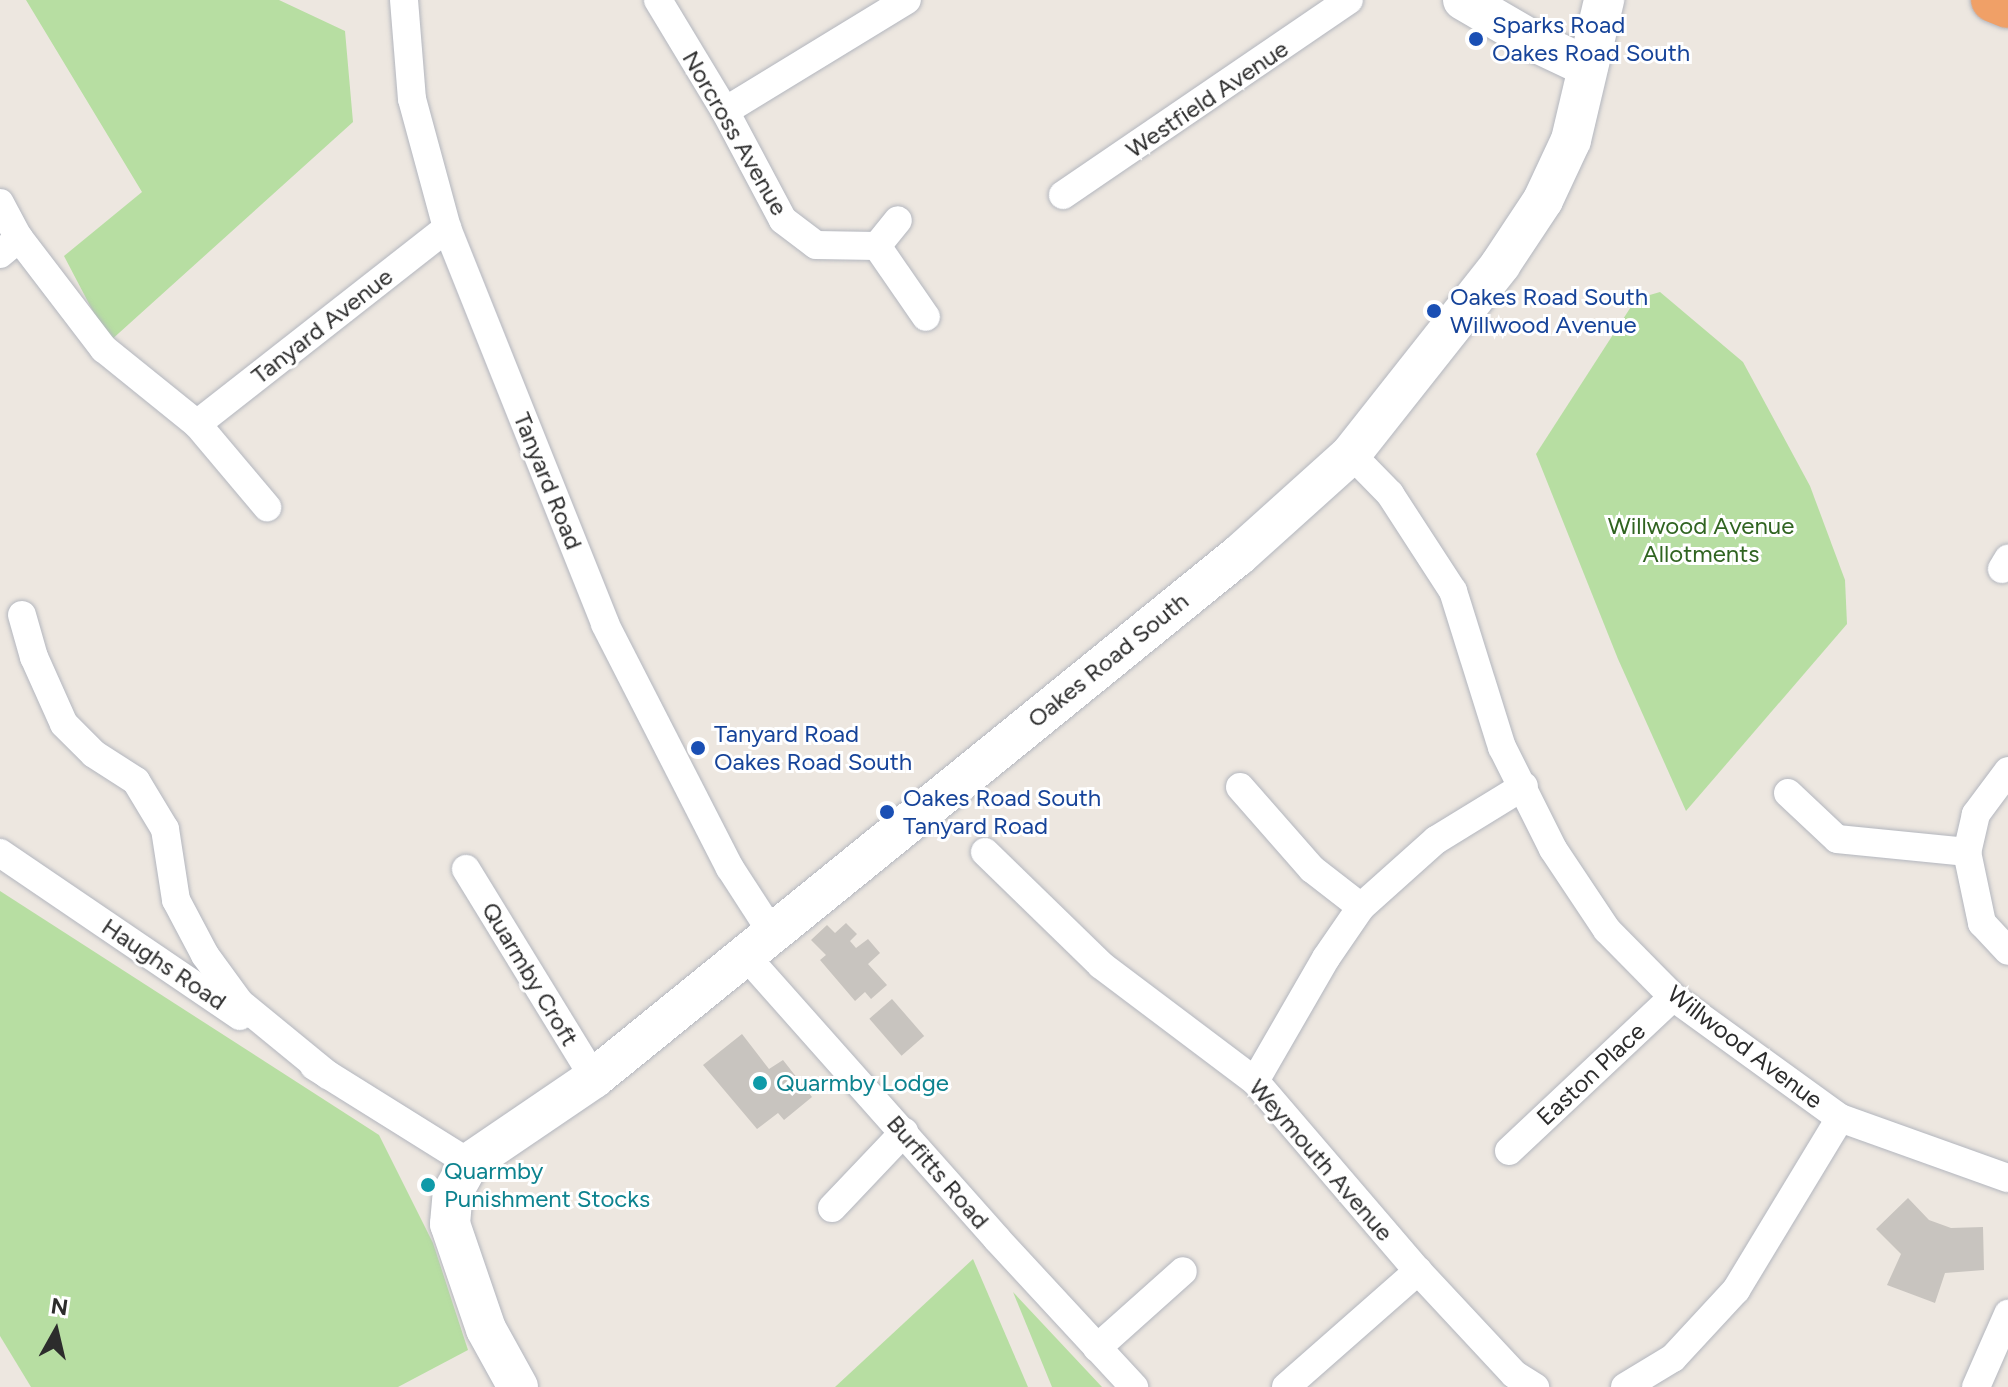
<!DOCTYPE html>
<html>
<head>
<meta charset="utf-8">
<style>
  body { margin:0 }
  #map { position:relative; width:2008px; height:1387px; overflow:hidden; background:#ede7e0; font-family:Figtree,sans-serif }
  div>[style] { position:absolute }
  .green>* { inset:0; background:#b7dea2 }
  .building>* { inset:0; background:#c8c4bf; transform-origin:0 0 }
  .roads { filter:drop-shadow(0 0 2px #b3b6be) drop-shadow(0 0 2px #b3b6be) }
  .street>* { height:28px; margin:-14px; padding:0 14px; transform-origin:14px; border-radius:14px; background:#fff }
  .secondary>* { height:40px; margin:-20px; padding:0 20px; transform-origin:20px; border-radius:20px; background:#fff }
  .highway>* { height:44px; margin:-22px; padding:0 22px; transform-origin:22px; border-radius:22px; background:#f0a067 }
  .dots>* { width:22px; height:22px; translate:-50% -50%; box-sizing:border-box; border:4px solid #fff; border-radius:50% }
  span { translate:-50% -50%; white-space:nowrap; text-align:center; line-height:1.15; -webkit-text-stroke:6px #fff; paint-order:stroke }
  .transit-label { font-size:24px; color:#164399 }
  .left { translate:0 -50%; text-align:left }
  .street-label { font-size:24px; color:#2c2c2c }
  .park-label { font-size:24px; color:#306421 }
  .culture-label { font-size:24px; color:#0d838f }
  .north { position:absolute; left:16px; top:1291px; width:80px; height:80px; -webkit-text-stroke:6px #fff; paint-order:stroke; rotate:8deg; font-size:22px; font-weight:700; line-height:32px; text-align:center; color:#2c2c2c }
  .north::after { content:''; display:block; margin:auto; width:28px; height:36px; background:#2c2c2c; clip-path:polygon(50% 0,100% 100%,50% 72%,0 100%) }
</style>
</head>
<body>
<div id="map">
  <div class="green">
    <i style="clip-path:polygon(26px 0,279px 0,345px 31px,353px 122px,109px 342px,64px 256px,142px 192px)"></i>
    <i style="clip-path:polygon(1660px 292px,1743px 362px,1810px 486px,1845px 580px,1847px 624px,1686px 811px,1618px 659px,1536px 454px,1636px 299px)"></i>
    <i style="clip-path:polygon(0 891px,379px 1135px,433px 1243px,468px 1350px,398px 1387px,31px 1387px,0 1336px)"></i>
    <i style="clip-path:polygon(973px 1259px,1028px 1387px,835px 1387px)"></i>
    <i style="clip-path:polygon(1013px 1292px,1102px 1387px,1052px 1387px)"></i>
  </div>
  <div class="building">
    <i style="clip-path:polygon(846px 923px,857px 934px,850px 941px,856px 948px,868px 939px,880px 953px,868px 964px,887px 985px,871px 999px,865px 992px,855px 1001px,820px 960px,826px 955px,811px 940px,827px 925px,835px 933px)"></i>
    <i style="left:892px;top:999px;width:49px;height:30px;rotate:49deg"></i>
    <i style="clip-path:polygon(742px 1034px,769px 1069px,783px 1060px,812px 1097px,784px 1120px,778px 1113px,757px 1129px,703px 1065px)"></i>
    <i style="clip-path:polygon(1908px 1198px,1929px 1220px,1951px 1228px,1983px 1227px,1984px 1270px,1945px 1273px,1935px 1303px,1887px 1285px,1901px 1254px,1876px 1229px)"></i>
  </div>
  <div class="roads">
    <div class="street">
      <i style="left:404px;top:0;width:99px;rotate:85.4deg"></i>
      <i style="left:412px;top:99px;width:134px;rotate:74.8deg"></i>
      <i style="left:447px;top:228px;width:426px;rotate:68.2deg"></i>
      <i style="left:605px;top:624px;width:274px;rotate:62.9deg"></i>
      <i style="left:730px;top:868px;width:77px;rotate:57.1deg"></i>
      <i style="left:658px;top:0;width:130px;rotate:58.9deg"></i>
      <i style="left:725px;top:111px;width:123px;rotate:62deg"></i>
      <i style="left:783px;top:220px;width:41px;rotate:37.1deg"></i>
      <i style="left:816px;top:245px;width:61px;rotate:0.9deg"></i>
      <i style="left:877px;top:246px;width:33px;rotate:-51deg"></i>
      <i style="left:725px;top:111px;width:213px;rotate:-31.4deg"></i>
      <i style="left:1063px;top:195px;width:346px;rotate:-34.3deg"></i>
      <i style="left:0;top:203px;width:40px;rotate:62deg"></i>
      <i style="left:19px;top:238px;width:140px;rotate:52.6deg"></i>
      <i style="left:104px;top:349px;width:119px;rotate:38.9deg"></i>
      <i style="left:197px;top:424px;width:109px;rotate:49.9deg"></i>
      <i style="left:877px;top:246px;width:86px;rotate:55.4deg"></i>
      <i style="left:0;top:254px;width:25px;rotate:-40deg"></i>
      <i style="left:197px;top:424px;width:318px;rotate:-38.1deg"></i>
      <i style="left:1351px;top:454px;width:56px;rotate:45.7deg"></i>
      <i style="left:1390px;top:494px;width:116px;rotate:57deg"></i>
      <i style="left:1453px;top:591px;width:164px;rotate:72.6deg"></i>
      <i style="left:1502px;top:747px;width:114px;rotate:63.4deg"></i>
      <i style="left:1553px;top:849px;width:97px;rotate:56.3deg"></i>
      <i style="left:1607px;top:930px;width:94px;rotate:45.4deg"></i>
      <i style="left:1673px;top:997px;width:206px;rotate:35.9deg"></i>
      <i style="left:1840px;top:1118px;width:178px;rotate:19.7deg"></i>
      <i style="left:2002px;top:569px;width:12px;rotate:-59deg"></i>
      <i style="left:22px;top:615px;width:44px;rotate:74.1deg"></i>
      <i style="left:34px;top:657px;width:73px;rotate:65.9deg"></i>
      <i style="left:64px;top:724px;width:42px;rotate:45deg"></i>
      <i style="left:94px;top:754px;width:50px;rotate:32.7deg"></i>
      <i style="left:136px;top:781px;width:56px;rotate:58.9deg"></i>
      <i style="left:165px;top:829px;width:72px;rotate:81.2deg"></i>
      <i style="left:176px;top:900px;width:62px;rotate:62.2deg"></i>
      <i style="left:205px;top:955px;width:59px;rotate:53.9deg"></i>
      <i style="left:240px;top:1003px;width:114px;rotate:39.3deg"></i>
      <i style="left:2008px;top:771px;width:54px;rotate:126.7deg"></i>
      <i style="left:1976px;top:814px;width:39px;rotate:103deg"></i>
      <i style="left:1967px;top:852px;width:73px;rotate:78.1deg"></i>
      <i style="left:1982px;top:923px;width:38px;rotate:47deg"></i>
      <i style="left:1240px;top:787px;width:109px;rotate:48.7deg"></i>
      <i style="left:1312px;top:869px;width:62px;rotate:37.8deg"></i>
      <i style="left:1788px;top:793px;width:67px;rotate:43.2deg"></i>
      <i style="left:1837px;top:839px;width:131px;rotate:5.7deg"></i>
      <i style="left:985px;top:852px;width:162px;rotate:44.2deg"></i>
      <i style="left:1101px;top:965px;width:193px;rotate:37deg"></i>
      <i style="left:1255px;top:1081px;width:250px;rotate:49.4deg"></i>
      <i style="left:1418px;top:1271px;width:141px;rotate:47deg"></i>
      <i style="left:1514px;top:1374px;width:25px;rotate:32deg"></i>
      <i style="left:0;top:853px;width:290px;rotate:34.2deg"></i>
      <i style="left:466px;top:869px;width:245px;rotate:58.5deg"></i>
      <i style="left:745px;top:955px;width:380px;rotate:48.4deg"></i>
      <i style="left:997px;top:1239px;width:202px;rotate:47.2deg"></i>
      <i style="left:314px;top:1066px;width:183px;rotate:32deg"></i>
      <i style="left:1255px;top:1081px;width:142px;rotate:-60deg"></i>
      <i style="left:1326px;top:958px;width:62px;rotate:-55.5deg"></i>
      <i style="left:1361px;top:907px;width:101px;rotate:-41.8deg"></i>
      <i style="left:1436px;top:840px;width:103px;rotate:-31.5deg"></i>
      <i style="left:1509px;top:1151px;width:225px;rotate:-43.2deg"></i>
      <i style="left:832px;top:1208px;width:105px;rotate:-46.5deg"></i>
      <i style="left:1097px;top:1348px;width:115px;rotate:-41.8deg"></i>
      <i style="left:1286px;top:1387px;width:176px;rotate:-41.3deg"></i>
      <i style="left:1625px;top:1387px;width:56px;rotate:-31.1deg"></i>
      <i style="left:1673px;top:1358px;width:93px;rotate:-47.2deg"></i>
      <i style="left:1736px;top:1290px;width:201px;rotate:-58.8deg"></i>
      <i style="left:1976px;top:1387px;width:80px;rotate:-66.3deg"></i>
    </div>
    <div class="secondary">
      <i style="left:1463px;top:0;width:86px;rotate:30.2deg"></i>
      <i style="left:1537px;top:43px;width:56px;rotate:25.2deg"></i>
      <i style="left:518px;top:1387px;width:66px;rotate:-118.9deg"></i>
      <i style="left:486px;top:1329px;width:111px;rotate:-108.9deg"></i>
      <i style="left:450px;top:1224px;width:32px;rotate:-85deg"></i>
      <i style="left:453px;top:1192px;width:33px;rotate:-61deg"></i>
      <i style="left:469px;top:1163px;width:151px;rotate:-34.2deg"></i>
      <i style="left:594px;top:1078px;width:830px;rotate:-39.04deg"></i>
      <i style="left:1239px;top:555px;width:151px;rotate:-42deg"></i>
      <i style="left:1351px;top:454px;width:241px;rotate:-51.7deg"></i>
      <i style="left:1500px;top:265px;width:78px;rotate:-56.5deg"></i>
      <i style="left:1543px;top:200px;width:66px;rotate:-65deg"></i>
      <i style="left:1571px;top:140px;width:144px;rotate:-76.7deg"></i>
    </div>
    <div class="highway">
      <i style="left:1993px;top:0;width:16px;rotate:22deg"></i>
    </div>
  </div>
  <div class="dots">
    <i style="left:1476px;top:39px;background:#1a4fb4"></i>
    <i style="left:1434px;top:311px;background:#1a4fb4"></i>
    <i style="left:698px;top:748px;background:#1a4fb4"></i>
    <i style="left:887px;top:812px;background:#1a4fb4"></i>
    <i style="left:760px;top:1083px;background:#0f9aa8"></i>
    <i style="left:428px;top:1185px;background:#0f9aa8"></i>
  </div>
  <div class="transit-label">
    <span class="left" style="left:1492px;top:39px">Sparks Road<br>Oakes Road South</span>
    <span class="left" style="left:1450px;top:311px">Oakes Road South<br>Willwood Avenue</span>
    <span class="left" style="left:714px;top:748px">Tanyard Road<br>Oakes Road South</span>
    <span class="left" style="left:903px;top:812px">Oakes Road South<br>Tanyard Road</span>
  </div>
  <div class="street-label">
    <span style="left:1207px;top:99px;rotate:-34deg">Westfield Avenue</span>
    <span style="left:735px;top:133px;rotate:60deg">Norcross Avenue</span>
    <span style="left:322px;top:326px;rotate:-38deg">Tanyard Avenue</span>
    <span style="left:548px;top:481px;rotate:68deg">Tanyard Road</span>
    <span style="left:1108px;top:660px;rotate:-39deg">Oakes Road South</span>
    <span style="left:164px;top:964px;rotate:34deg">Haughs Road</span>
    <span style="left:530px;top:974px;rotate:59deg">Quarmby Croft</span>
    <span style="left:1745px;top:1047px;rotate:37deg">Willwood Avenue</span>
    <span style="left:1591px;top:1074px;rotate:-43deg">Easton Place</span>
    <span style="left:1321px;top:1160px;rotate:49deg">Weymouth Avenue</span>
    <span style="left:938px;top:1172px;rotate:49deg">Burfitts Road</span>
  </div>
  <div class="park-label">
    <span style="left:1701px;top:540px">Willwood Avenue<br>Allotments</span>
  </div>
  <div class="culture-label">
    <span class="left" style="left:776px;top:1083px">Quarmby Lodge</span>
    <span class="left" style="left:444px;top:1185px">Quarmby<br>Punishment Stocks</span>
  </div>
  <div class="north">N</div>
</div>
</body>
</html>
